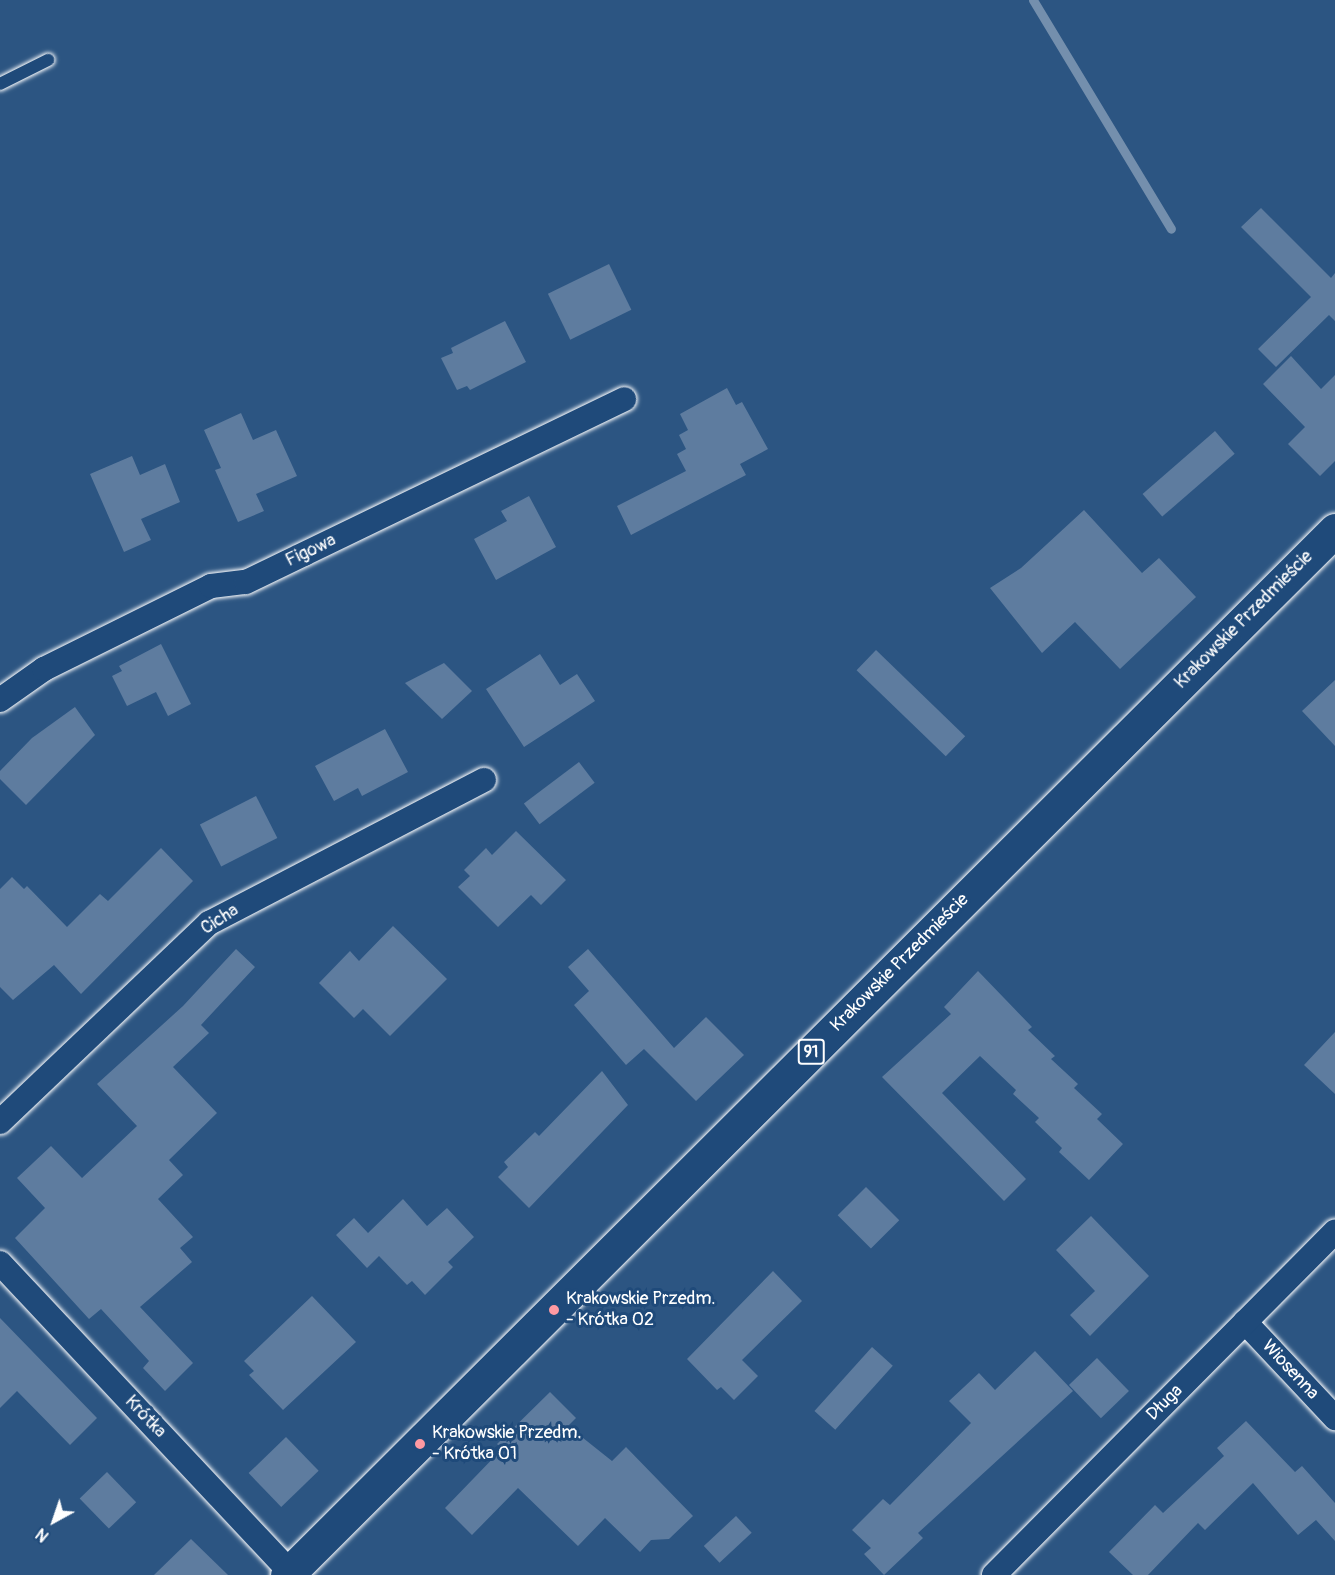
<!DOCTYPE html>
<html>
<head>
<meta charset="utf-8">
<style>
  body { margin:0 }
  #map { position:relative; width:1335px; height:1575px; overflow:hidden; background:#2c5582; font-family:Pangolin,sans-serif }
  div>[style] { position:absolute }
  .stream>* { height:9px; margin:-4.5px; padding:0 4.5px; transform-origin:4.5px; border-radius:4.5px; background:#748fad }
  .building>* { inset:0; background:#5e7c9f; transform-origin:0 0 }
  .roads { filter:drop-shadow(0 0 2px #fff) drop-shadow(0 0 2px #fff) }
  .service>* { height:12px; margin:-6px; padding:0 6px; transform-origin:6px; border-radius:6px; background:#1f4a7a }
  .minor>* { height:24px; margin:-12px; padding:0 12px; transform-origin:12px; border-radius:12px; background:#1f4a7a }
  .primary>* { height:33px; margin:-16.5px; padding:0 16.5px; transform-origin:16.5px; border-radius:16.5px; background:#1f4a7a }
  .dots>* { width:16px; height:16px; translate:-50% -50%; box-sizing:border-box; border:3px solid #1f4a7a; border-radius:50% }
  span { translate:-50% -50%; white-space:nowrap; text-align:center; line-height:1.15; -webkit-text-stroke:6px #1f4a7a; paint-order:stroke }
  .shield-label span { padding:2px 4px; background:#1f4a7a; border:2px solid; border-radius:4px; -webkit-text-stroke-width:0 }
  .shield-label { font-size:16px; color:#fff; font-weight:700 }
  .street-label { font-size:18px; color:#fff }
  .poi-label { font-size:18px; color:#fff }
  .left { translate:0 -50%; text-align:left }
  .north { position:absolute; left:24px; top:1491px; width:60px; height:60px; -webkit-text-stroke:4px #1f4a7a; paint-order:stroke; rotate:220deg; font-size:16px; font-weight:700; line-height:24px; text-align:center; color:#fff }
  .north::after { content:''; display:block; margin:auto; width:21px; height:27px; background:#fff; clip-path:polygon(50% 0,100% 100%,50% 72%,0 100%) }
</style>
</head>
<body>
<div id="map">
  <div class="stream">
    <i style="left:1033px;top:0;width:267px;rotate:58.9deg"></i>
  </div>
  <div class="building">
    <i style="clip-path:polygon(1261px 208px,1331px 278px,1335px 273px,1335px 321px,1329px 315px,1276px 367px,1258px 349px,1311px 297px,1241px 227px)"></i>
    <i style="left:609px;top:264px;width:51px;height:68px;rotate:64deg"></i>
    <i style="clip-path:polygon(505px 321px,526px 362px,470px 390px,467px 386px,457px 390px,441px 358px,453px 353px,451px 348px)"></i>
    <i style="clip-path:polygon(1291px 356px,1321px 389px,1335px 375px,1335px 461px,1320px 476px,1288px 444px,1305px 427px,1263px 384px)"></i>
    <i style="clip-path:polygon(727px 388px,736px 405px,742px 402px,768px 449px,740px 464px,746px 475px,631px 535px,617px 506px,686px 471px,677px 454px,686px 449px,679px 435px,688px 430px,680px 414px)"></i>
    <i style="clip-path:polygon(241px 413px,253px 440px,276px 430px,297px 476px,256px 494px,264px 511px,238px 522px,215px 470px,221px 468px,204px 430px)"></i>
    <i style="left:1215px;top:431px;width:30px;height:96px;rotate:49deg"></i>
    <i style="clip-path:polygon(132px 456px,140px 475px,165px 464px,180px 502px,141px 519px,151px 540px,124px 552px,90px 474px)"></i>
    <i style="clip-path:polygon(529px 496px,556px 547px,496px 580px,474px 539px,507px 521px,501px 511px)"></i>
    <i style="clip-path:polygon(1084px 510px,1142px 573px,1159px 558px,1196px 597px,1120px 669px,1075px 622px,1042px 653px,990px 588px,1021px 568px)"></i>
    <i style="clip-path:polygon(161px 644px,191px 704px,168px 716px,156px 692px,127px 706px,112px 676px,122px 671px,119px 666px)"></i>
    <i style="left:876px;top:650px;width:124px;height:28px;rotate:44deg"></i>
    <i style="clip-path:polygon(540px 654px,560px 685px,577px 674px,595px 701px,524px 747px,486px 689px)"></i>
    <i style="clip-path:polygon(444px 663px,472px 691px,442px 719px,405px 683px)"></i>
    <i style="clip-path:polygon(1335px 680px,1335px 746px,1302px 711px)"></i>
    <i style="clip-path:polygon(75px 707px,95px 735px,26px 805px,0 779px,0 771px,32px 738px)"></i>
    <i style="clip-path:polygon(385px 729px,408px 772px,362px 796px,358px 788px,334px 801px,315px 766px)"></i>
    <i style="left:579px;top:762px;width:26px;height:69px;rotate:53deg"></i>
    <i style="left:256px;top:796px;width:47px;height:63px;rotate:63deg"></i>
    <i style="clip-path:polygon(516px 831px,566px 880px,541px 905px,531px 895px,498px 927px,458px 887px,470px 876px,464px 870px,486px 848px,492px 855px)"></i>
    <i style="clip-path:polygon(161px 848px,193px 881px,81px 994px,54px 965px,13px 1000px,0 987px,0 889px,12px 877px,24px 889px,27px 886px,67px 927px,100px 894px,108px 901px)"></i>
    <i style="clip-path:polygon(393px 926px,447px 979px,390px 1036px,363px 1009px,354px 1018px,319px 983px,350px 951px,359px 961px)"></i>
    <i style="clip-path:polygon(236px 949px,255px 967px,201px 1025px,209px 1033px,173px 1067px,217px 1113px,169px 1160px,183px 1175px,158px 1199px,193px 1237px,180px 1248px,192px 1262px,140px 1307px,193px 1363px,165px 1391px,143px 1368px,149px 1361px,101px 1309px,89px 1319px,15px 1238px,45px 1208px,17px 1178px,51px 1146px,82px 1178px,137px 1126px,97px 1084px,183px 1006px)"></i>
    <i style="clip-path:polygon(588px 949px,674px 1048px,706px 1017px,744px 1055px,696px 1101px,644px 1049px,626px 1065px,574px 1005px,589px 991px,568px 967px)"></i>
    <i style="clip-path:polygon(978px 971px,1032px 1027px,1028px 1030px,1055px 1056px,1051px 1059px,1078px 1084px,1074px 1088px,1102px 1114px,1097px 1119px,1123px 1144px,1089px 1180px,1059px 1152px,1062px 1148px,1035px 1122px,1039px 1118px,1013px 1094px,1016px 1090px,980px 1056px,942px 1093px,1026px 1179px,1004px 1201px,882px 1077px,951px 1014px,944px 1007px)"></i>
    <i style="clip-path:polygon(1335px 1032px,1335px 1094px,1304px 1065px)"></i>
    <i style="clip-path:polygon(602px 1071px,628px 1105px,529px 1208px,498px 1177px,508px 1167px,504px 1162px,535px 1132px,539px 1136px)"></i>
    <i style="left:866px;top:1187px;width:47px;height:40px;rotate:45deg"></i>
    <i style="clip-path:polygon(403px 1199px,427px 1226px,447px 1208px,474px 1237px,448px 1262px,453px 1267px,425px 1295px,412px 1281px,407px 1285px,379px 1256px,367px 1268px,336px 1235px,354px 1218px,368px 1233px)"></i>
    <i style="clip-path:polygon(1091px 1216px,1149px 1276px,1090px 1336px,1070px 1315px,1095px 1291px,1056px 1250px)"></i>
    <i style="clip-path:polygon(773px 1271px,802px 1301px,742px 1360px,758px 1376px,734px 1400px,721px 1387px,717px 1390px,687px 1359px)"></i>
    <i style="clip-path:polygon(312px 1296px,356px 1342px,283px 1410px,249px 1375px,254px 1371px,244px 1361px)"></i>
    <i style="clip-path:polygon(0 1318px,97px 1418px,70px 1445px,17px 1391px,0 1408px)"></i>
    <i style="left:872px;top:1347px;width:28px;height:86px;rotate:42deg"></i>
    <i style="clip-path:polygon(1035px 1351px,1073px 1391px,918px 1533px,923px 1538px,884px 1575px,864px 1554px,871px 1548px,852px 1530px,883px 1499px,890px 1505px,971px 1423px,949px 1401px,979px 1373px,995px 1390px)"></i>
    <i style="left:1097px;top:1358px;width:46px;height:39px;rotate:46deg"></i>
    <i style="clip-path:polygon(550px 1392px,576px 1418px,568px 1426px,612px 1461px,626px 1447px,693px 1516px,669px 1539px,651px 1540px,640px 1552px,605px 1518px,578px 1546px,518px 1488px,472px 1535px,445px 1508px,502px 1449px,497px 1444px)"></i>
    <i style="clip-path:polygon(1246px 1421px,1295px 1472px,1302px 1466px,1335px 1503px,1335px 1541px,1316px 1520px,1298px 1535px,1253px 1483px,1205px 1530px,1198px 1523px,1148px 1575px,1133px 1575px,1109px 1552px,1155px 1505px,1163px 1513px,1224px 1456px,1217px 1448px)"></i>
    <i style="left:286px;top:1437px;width:47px;height:52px;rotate:46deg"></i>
    <i style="left:107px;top:1472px;width:42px;height:38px;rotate:46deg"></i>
    <i style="left:736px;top:1516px;width:23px;height:44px;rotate:47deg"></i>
    <i style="clip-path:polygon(191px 1539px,228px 1575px,154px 1575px)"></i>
  </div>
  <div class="roads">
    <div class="service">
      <i style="left:0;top:84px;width:54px;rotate:-26.6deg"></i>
    </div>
    <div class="minor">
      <i style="left:0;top:700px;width:54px;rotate:-35.2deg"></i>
      <i style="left:44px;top:669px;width:186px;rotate:-26.4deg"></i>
      <i style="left:211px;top:586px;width:35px;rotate:-7deg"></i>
      <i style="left:246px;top:582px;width:420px;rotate:-25.8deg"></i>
      <i style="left:0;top:1122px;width:289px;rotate:-43.6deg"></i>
      <i style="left:209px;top:923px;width:310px;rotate:-27.5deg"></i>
      <i style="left:0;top:1263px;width:424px;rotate:46.8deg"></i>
      <i style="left:1245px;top:1322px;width:132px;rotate:46.8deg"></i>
      <i style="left:994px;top:1575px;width:484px;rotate:-45.2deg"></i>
    </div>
    <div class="primary">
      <i style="left:287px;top:1575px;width:1480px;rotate:-44.92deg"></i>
    </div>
  </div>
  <div class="dots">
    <i style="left:554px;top:1310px;background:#ff9aa2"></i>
    <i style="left:420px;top:1444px;background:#ff9aa2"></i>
  </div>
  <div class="shield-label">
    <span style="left:811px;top:1052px">91</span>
  </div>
  <div class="street-label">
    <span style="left:311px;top:551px;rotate:-25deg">Figowa</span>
    <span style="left:1244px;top:620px;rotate:-45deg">Krakowskie Przedmieście</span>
    <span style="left:220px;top:920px;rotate:-32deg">Cicha</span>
    <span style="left:900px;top:963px;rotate:-45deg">Krakowskie Przedmieście</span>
    <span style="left:1290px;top:1370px;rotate:47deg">Wiosenna</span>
    <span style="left:1165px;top:1403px;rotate:-45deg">Długa</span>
    <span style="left:145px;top:1417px;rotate:47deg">Krótka</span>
  </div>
  <div class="poi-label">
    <span class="left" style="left:566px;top:1310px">Krakowskie Przedm.<br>- Krótka 02</span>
    <span class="left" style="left:432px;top:1444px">Krakowskie Przedm.<br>- Krótka 01</span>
  </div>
  <div class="north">N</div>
</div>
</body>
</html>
